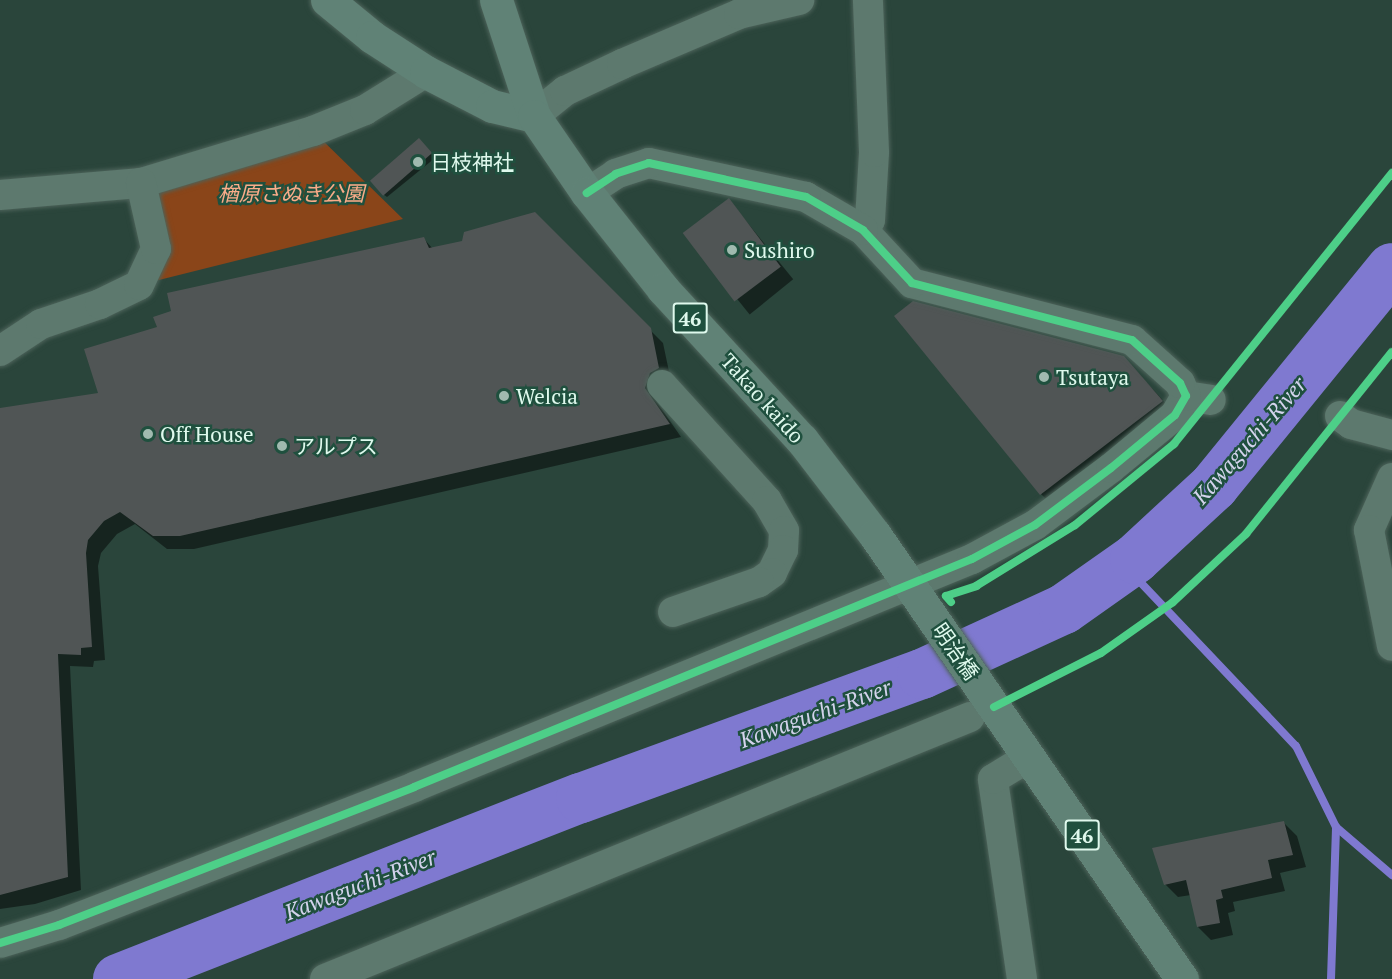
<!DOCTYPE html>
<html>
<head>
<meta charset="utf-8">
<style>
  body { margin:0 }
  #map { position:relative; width:1392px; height:979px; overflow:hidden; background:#2a453b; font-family:"PT Serif","Noto Sans JP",serif }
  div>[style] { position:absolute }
  .green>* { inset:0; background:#8a4519 }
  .shadow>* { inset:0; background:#0007; transform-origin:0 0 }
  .stream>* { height:8px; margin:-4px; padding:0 4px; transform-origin:4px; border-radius:4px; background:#7f79d0 }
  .river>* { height:50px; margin:-25px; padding:0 25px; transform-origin:25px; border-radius:25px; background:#7f79d0 }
  .building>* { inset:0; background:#505555; transform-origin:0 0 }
  .roads { filter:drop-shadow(0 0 2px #4d635a) drop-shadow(0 0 2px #4d635a) }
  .minor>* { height:30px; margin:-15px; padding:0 15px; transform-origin:15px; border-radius:15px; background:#5d796e }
  .major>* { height:33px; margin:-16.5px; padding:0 16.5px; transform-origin:16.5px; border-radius:16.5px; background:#608276 }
  .cycleway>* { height:8px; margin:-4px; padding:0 4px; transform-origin:4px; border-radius:4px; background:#4dcf88 }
  .dots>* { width:16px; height:16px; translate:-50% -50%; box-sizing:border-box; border:3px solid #1f503e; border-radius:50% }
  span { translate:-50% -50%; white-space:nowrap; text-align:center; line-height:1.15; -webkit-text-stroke:5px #1f503e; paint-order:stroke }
  .shield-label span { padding:2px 4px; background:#1f503e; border:2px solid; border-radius:4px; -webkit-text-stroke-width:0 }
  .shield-label { font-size:20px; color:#dff9ed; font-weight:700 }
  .poi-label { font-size:21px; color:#dff9ed }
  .left { translate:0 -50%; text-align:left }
  .park-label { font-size:21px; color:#f9ac89; font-style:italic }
  .street-label { font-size:21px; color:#dff9ed }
  .water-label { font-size:22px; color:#d3d3ec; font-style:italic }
</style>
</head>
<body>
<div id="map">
  <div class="green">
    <i style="clip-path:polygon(313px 131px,403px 219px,139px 285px,156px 249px,141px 183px)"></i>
  </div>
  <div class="shadow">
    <i style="clip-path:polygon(418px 140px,435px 158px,387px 197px,383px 194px)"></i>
    <i style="left:729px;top:200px;width:102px;height:56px;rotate:51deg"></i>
    <i style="clip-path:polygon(534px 214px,663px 343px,671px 381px,657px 402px,681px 437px,194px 549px,167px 549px,135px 524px,117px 534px,101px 553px,98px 566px,105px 660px,94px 661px,93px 667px,70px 666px,81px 890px,35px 904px,0 909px,0 409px,100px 394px,159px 328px,424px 239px,433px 249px,463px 242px)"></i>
    <i style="clip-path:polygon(1123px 357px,1179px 418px,1058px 511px,1041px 494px)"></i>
    <i style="clip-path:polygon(1284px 823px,1297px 836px,1306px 867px,1280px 873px,1285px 891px,1233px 902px,1235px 911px,1228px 913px,1233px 935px,1211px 940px,1198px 927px,1191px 895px,1178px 897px,1165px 884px)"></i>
  </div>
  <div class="stream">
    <i style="left:1125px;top:566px;width:248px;rotate:46.5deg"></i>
    <i style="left:1296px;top:746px;width:90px;rotate:63.7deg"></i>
    <i style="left:1336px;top:827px;width:74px;rotate:40.6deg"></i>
    <i style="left:1331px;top:979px;width:152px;rotate:-88.1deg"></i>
  </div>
  <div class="river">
    <i style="left:118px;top:979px;width:497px;rotate:-21.4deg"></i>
    <i style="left:581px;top:798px;width:363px;rotate:-20deg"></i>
    <i style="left:922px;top:674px;width:156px;rotate:-24.6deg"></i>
    <i style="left:1064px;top:609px;width:87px;rotate:-35.2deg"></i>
    <i style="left:1135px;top:559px;width:108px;rotate:-42.7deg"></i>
    <i style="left:1214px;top:486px;width:281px;rotate:-50.8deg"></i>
  </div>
  <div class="building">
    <i style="left:419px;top:138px;width:20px;height:65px;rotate:49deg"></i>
    <i style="left:729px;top:198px;width:86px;height:58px;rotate:53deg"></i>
    <i style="clip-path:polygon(535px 212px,651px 328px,659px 368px,650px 373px,645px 388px,670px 424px,180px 536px,153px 536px,120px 512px,104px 521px,88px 540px,86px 553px,92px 647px,81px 648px,81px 655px,58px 654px,68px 877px,0 895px,0 408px,98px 393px,84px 349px,157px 327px,153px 317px,171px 311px,167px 293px,424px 237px,429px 248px,462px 241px,464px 232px)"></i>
    <i style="clip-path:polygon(913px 301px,1124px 356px,1163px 401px,1040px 495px,894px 316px)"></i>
    <i style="clip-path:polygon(1284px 821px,1293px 855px,1268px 860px,1272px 878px,1221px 890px,1223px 898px,1216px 900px,1220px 923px,1197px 927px,1186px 880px,1164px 885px,1152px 848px)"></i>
  </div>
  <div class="roads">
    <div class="minor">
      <i style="left:534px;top:116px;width:40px;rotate:-39deg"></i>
      <i style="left:565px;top:91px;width:63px;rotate:-25.3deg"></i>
      <i style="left:622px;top:64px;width:127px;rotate:-23.1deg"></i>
      <i style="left:739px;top:14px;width:62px;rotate:-13.1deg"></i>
      <i style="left:0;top:195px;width:142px;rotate:-4.9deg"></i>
      <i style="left:141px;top:183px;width:180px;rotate:-16.8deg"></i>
      <i style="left:313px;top:131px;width:56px;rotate:-22deg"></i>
      <i style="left:365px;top:110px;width:72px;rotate:-31.9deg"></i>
      <i style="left:863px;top:230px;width:12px;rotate:-55deg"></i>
      <i style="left:870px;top:220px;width:68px;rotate:-86.6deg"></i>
      <i style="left:874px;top:152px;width:152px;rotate:-92.3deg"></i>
      <i style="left:0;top:351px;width:49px;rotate:-33.4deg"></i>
      <i style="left:41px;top:324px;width:62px;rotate:-18.7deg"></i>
      <i style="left:100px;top:304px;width:43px;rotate:-26deg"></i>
      <i style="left:139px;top:285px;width:40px;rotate:-65deg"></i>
      <i style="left:156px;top:249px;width:68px;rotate:-102.8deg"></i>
      <i style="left:662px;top:385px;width:156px;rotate:47.8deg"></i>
      <i style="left:767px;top:501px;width:34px;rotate:60deg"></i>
      <i style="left:784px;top:531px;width:19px;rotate:93deg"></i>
      <i style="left:783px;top:550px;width:25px;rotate:116deg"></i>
      <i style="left:772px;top:573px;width:16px;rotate:145deg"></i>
      <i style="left:759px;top:582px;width:91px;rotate:160.8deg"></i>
      <i style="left:1186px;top:396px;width:25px;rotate:9deg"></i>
      <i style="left:1340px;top:416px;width:14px;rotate:36deg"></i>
      <i style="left:1351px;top:424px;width:42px;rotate:15deg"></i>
      <i style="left:1392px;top:478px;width:57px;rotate:113.9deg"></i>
      <i style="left:1369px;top:530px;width:118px;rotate:78.8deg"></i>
      <i style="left:0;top:943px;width:62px;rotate:-17deg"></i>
      <i style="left:59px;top:925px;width:381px;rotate:-21.2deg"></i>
      <i style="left:414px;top:787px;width:603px;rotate:-22.23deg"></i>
      <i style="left:972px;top:559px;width:72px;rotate:-28.4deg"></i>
      <i style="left:1035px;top:525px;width:95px;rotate:-36.9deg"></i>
      <i style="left:1111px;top:468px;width:83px;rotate:-39.6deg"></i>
      <i style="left:1175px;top:415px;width:22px;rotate:-60deg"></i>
      <i style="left:1186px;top:396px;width:14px;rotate:-115deg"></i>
      <i style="left:1180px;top:383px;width:64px;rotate:-138.1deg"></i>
      <i style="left:1132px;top:340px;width:227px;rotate:-165.5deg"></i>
      <i style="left:912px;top:283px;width:72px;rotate:-132.8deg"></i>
      <i style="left:863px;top:230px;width:66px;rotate:-149.9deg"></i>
      <i style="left:806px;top:197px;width:161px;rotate:-167.8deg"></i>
      <i style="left:649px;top:163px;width:35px;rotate:162deg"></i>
      <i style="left:616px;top:174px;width:35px;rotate:147deg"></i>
      <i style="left:325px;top:979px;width:696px;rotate:-22.11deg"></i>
      <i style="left:1022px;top:979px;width:202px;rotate:-98.3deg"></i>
      <i style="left:993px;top:779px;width:42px;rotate:-31.4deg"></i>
    </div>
    <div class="major">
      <i style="left:327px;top:0;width:58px;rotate:39.4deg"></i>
      <i style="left:372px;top:37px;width:64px;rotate:32.9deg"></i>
      <i style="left:426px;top:72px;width:74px;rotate:27.3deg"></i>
      <i style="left:492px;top:106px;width:43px;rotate:13.4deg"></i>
      <i style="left:496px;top:0;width:122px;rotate:71.9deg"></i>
      <i style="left:534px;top:116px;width:93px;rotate:55.5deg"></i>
      <i style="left:587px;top:193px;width:122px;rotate:51.6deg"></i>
      <i style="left:663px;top:289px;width:205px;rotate:47.4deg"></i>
      <i style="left:802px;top:440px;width:120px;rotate:52.5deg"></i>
      <i style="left:875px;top:535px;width:540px;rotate:55.34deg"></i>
    </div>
  </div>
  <div class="cycleway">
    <i style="left:951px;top:602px;width:8px;rotate:-130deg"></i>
    <i style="left:946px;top:596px;width:32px;rotate:-18deg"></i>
    <i style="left:976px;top:586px;width:116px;rotate:-31.6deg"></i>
    <i style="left:1075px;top:525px;width:128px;rotate:-39.3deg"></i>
    <i style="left:1174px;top:444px;width:348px;rotate:-51.2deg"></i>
    <i style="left:994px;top:707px;width:120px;rotate:-26.8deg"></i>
    <i style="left:1101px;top:653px;width:88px;rotate:-35.3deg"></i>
    <i style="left:1173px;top:602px;width:100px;rotate:-43deg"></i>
    <i style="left:1246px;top:534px;width:233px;rotate:-51.3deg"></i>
    <i style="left:0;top:943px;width:62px;rotate:-17deg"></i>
    <i style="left:59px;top:925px;width:381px;rotate:-21.2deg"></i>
    <i style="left:414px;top:787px;width:603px;rotate:-22.23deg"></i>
    <i style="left:972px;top:559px;width:72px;rotate:-28.4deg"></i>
    <i style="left:1035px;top:525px;width:95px;rotate:-36.9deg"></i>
    <i style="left:1111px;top:468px;width:83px;rotate:-39.6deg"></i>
    <i style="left:1175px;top:415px;width:22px;rotate:-60deg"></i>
    <i style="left:1186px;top:396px;width:14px;rotate:-115deg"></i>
    <i style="left:1180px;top:383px;width:64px;rotate:-138.1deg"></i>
    <i style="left:1132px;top:340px;width:227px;rotate:-165.5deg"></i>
    <i style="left:912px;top:283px;width:72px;rotate:-132.8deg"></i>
    <i style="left:863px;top:230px;width:66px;rotate:-149.9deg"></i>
    <i style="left:806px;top:197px;width:161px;rotate:-167.8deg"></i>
    <i style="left:649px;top:163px;width:35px;rotate:162deg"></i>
    <i style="left:616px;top:174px;width:35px;rotate:147deg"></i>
  </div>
  <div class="dots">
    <i style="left:418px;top:162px;background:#a0baaf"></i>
    <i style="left:732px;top:250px;background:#a0baaf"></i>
    <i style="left:1044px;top:377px;background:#a0baaf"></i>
    <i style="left:504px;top:396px;background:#a0baaf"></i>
    <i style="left:148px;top:434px;background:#a0baaf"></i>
    <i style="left:282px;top:446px;background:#a0baaf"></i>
  </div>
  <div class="shield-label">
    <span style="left:690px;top:318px">46</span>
    <span style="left:1082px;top:835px">46</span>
  </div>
  <div class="poi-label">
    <span class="left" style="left:430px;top:162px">日枝神社</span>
    <span class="left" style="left:744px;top:250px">Sushiro</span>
    <span class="left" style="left:1056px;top:377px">Tsutaya</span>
    <span class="left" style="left:516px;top:396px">Welcia</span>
    <span class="left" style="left:160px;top:434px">Off House</span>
    <span class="left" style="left:294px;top:446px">アルプス</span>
  </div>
  <div class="park-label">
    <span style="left:291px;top:193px">楢原さぬき公園</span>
  </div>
  <div class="street-label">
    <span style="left:763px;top:398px;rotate:48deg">Takao kaido</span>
    <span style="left:956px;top:651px;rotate:55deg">明治橋</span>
  </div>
  <div class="water-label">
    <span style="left:1249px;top:440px;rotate:-49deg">Kawaguchi-River</span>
    <span style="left:815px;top:713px;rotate:-20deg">Kawaguchi-River</span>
    <span style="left:360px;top:884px;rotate:-21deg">Kawaguchi-River</span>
  </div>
</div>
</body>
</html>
